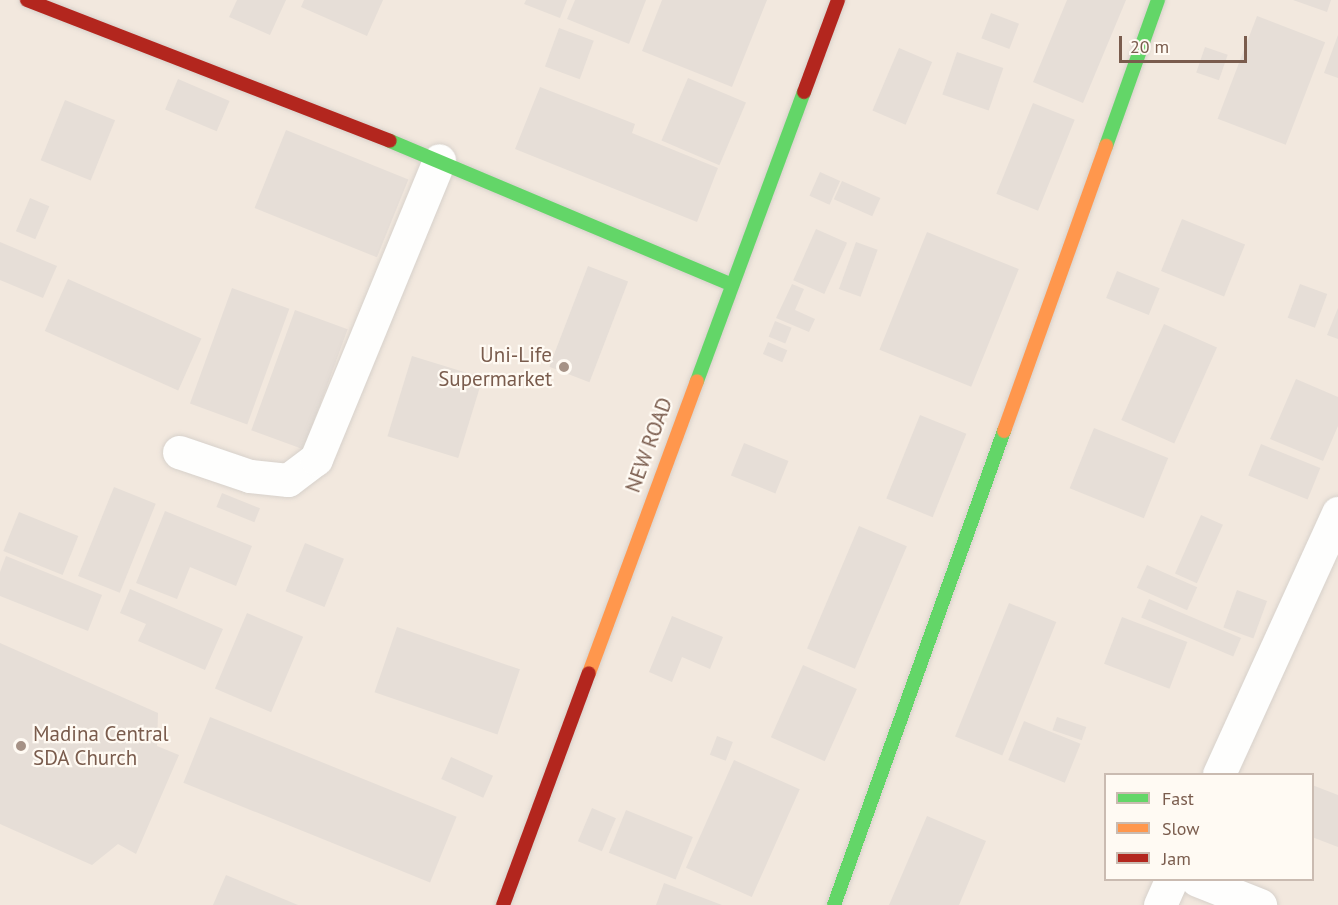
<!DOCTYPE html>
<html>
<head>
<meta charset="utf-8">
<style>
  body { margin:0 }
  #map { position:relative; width:1338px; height:905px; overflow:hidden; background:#f9f5f0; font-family:"PT Sans",sans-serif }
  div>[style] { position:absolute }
  .residential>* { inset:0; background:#f2e8de }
  .building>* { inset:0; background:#e6ded7; transform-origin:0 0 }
  .roads { filter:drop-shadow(0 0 2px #d7d1cb) drop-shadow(0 0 2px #d7d1cb) }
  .street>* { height:33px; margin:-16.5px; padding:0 16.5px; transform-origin:16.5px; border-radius:16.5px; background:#fefefd }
  .fast>* { height:14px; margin:-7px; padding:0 7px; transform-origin:7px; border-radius:7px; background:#63d668 }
  .slow>* { height:14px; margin:-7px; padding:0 7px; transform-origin:7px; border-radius:7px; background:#ff974d }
  .jam>* { height:14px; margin:-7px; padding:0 7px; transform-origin:7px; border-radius:7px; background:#b3261e }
  .dots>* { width:16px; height:16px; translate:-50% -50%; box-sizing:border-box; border:3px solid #fffaf3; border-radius:50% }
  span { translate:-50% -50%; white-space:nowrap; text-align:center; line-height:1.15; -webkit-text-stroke:4.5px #fffaf3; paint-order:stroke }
  .poi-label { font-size:21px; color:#7a5c4d }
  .right { translate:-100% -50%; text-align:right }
  .left { translate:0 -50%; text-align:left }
  .street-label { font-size:21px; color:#7a5c4d }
  .legend { position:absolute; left:1104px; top:773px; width:210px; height:108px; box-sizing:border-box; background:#fffaf3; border:2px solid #cabbb1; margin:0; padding:8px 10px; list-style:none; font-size:18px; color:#7a5c4d }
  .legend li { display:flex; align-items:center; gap:12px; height:30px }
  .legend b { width:30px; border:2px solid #cabbb1 }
  .scale { position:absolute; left:1119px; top:36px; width:128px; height:27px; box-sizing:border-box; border:3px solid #7a5c4d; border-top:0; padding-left:8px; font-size:18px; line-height:21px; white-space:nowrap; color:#7a5c4d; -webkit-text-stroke:4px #fffaf3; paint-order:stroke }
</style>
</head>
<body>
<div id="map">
  <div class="residential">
    <i style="clip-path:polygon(evenodd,0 0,1338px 0,1338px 905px,0 905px,0 0,1106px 774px,1312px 774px,1312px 880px,1106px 880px,1106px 774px)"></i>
  </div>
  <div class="building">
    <i style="clip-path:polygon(237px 0,286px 0,270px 35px,229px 17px)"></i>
    <i style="clip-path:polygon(304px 0,383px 0,367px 36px,301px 7px)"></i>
    <i style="clip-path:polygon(526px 0,567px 0,560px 18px,524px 4px)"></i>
    <i style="clip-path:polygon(575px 0,646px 0,629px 44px,567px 19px)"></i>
    <i style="clip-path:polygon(662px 0,767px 0,732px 87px,642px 51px)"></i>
    <i style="clip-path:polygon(1067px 0,1126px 0,1083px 103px,1033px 82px)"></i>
    <i style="clip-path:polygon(1293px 0,1331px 0,1327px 12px)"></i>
    <i style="left:991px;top:13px;width:30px;height:27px;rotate:21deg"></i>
    <i style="left:1257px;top:16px;width:73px;height:110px;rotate:21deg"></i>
    <i style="left:559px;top:28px;width:37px;height:41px;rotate:20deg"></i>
    <i style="clip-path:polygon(1338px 35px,1338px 78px,1324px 73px)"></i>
    <i style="left:1205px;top:47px;width:24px;height:27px;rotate:19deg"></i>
    <i style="left:899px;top:48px;width:36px;height:68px;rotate:23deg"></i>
    <i style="left:957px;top:52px;width:49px;height:45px;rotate:19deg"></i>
    <i style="left:688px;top:78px;width:63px;height:68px;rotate:23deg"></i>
    <i style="left:178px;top:79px;width:56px;height:33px;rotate:23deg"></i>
    <i style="clip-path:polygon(540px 87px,635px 124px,632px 133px,718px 168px,697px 222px,515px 149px)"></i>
    <i style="left:65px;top:100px;width:54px;height:65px;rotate:22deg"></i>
    <i style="left:1033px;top:103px;width:45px;height:98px;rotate:22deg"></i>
    <i style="left:286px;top:130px;width:132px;height:84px;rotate:22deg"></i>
    <i style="left:820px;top:172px;width:22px;height:26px;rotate:24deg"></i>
    <i style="left:842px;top:181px;width:42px;height:20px;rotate:24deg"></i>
    <i style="left:30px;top:198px;width:21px;height:36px;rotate:23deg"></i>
    <i style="left:1182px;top:219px;width:68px;height:56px;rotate:22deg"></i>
    <i style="left:816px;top:229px;width:34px;height:56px;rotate:24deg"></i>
    <i style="left:927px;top:232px;width:99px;height:127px;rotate:22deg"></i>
    <i style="clip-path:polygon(0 242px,57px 266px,43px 298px,0 280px)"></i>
    <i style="left:856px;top:242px;width:23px;height:50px;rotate:20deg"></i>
    <i style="left:588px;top:266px;width:43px;height:108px;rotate:21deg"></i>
    <i style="left:1117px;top:271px;width:46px;height:29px;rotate:22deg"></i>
    <i style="left:68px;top:279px;width:146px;height:57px;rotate:24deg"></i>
    <i style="clip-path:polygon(792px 284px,804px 289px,795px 310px,815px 319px,809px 332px,776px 318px)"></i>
    <i style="left:1300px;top:284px;width:29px;height:36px;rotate:20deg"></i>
    <i style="left:232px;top:288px;width:61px;height:123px;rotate:20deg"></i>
    <i style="clip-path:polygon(1338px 308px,1338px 339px,1327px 335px)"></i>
    <i style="left:295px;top:310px;width:56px;height:128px;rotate:20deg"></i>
    <i style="left:775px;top:321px;width:18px;height:17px;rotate:22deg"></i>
    <i style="left:1164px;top:324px;width:58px;height:105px;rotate:24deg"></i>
    <i style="left:768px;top:342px;width:21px;height:13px;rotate:23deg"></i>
    <i style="left:412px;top:356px;width:74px;height:84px;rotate:17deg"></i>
    <i style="clip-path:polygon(1296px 379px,1338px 397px,1338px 426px,1323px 461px,1270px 439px)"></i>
    <i style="left:920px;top:415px;width:50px;height:90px;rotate:22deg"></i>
    <i style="left:1094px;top:428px;width:80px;height:65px;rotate:22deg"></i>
    <i style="left:744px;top:443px;width:48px;height:35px;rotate:22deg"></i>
    <i style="left:1261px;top:444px;width:64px;height:34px;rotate:22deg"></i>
    <i style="left:114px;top:487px;width:45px;height:96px;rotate:22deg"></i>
    <i style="left:222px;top:493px;width:41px;height:15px;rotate:22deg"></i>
    <i style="clip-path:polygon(165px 511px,252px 546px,236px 586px,190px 567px,177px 599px,136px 583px)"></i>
    <i style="left:19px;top:512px;width:64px;height:42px;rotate:22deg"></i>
    <i style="left:1201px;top:515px;width:24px;height:64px;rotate:24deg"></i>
    <i style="left:859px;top:526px;width:52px;height:133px;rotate:23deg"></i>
    <i style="left:305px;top:543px;width:42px;height:52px;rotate:22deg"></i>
    <i style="clip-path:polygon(6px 556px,102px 595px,88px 631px,0 596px,0 572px)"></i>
    <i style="left:1147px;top:565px;width:55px;height:25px;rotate:24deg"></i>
    <i style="clip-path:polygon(130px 589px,223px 629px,205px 670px,138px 641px,146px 624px,120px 613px)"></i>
    <i style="left:1237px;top:590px;width:32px;height:40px;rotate:20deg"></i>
    <i style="left:1149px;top:599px;width:100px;height:20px;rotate:23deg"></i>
    <i style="left:1009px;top:603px;width:51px;height:144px;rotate:22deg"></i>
    <i style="left:247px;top:613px;width:61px;height:82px;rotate:23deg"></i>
    <i style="clip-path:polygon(672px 616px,723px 637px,710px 669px,682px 657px,672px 682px,649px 672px)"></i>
    <i style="left:1122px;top:617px;width:70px;height:50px;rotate:21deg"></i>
    <i style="left:397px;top:627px;width:130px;height:69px;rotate:19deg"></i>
    <i style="clip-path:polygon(0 643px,158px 713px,157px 746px,179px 755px,136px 854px,118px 844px,92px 865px,0 824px)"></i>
    <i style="left:803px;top:665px;width:59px;height:79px;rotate:24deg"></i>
    <i style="left:210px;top:717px;width:266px;height:71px;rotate:22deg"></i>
    <i style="left:1057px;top:717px;width:31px;height:14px;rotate:19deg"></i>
    <i style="left:1024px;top:721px;width:61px;height:42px;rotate:22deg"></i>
    <i style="left:717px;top:736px;width:17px;height:20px;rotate:21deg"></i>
    <i style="left:451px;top:757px;width:46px;height:24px;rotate:24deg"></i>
    <i style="left:734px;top:760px;width:72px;height:118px;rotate:24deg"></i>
    <i style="clip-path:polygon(1312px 785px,1338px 795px,1338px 847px,1312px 837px)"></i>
    <i style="left:592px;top:808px;width:26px;height:36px;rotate:23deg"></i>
    <i style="left:626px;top:810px;width:72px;height:46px;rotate:22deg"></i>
    <i style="clip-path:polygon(927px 816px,986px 841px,959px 905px,889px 905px)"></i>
    <i style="clip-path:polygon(226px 875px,298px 905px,213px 905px)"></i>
    <i style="clip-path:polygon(664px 883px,722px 905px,656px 905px)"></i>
  </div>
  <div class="roads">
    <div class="street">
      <i style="left:179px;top:452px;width:75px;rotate:18.7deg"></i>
      <i style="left:250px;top:476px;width:38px;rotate:6deg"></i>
      <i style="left:288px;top:480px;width:35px;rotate:-37deg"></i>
      <i style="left:316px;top:459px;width:323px;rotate:-67.6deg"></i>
      <i style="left:1219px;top:774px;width:287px;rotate:-65.5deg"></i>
      <i style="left:1197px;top:880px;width:68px;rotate:21.6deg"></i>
      <i style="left:1160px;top:905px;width:27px;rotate:-66deg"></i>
    </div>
    <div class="fast">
      <i style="left:390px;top:141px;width:370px;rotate:22.8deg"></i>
      <i style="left:1106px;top:146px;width:155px;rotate:-70.4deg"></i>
      <i style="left:697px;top:381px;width:308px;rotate:-69.7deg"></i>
      <i style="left:834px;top:905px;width:504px;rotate:-70.27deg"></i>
    </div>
    <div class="slow">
      <i style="left:1004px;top:431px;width:303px;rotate:-70.3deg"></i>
      <i style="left:589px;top:673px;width:311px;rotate:-69.7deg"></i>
    </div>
    <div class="jam">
      <i style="left:27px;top:0;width:389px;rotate:21.2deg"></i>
      <i style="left:804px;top:92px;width:98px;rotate:-69.7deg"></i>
      <i style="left:503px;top:905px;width:247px;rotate:-69.7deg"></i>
    </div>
  </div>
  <div class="dots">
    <i style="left:564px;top:367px;background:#a69286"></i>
    <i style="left:21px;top:746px;background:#a69286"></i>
  </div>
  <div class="poi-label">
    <span class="right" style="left:552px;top:367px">Uni-Life<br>Supermarket</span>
    <span class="left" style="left:33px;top:746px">Madina Central<br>SDA Church</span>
  </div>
  <div class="street-label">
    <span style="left:649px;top:445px;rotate:-70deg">NEW ROAD</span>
  </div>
  <ul class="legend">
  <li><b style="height:8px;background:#63d668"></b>Fast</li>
  <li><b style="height:8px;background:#ff974d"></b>Slow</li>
  <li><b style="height:8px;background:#b3261e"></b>Jam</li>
  </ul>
  <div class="scale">20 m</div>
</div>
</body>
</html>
